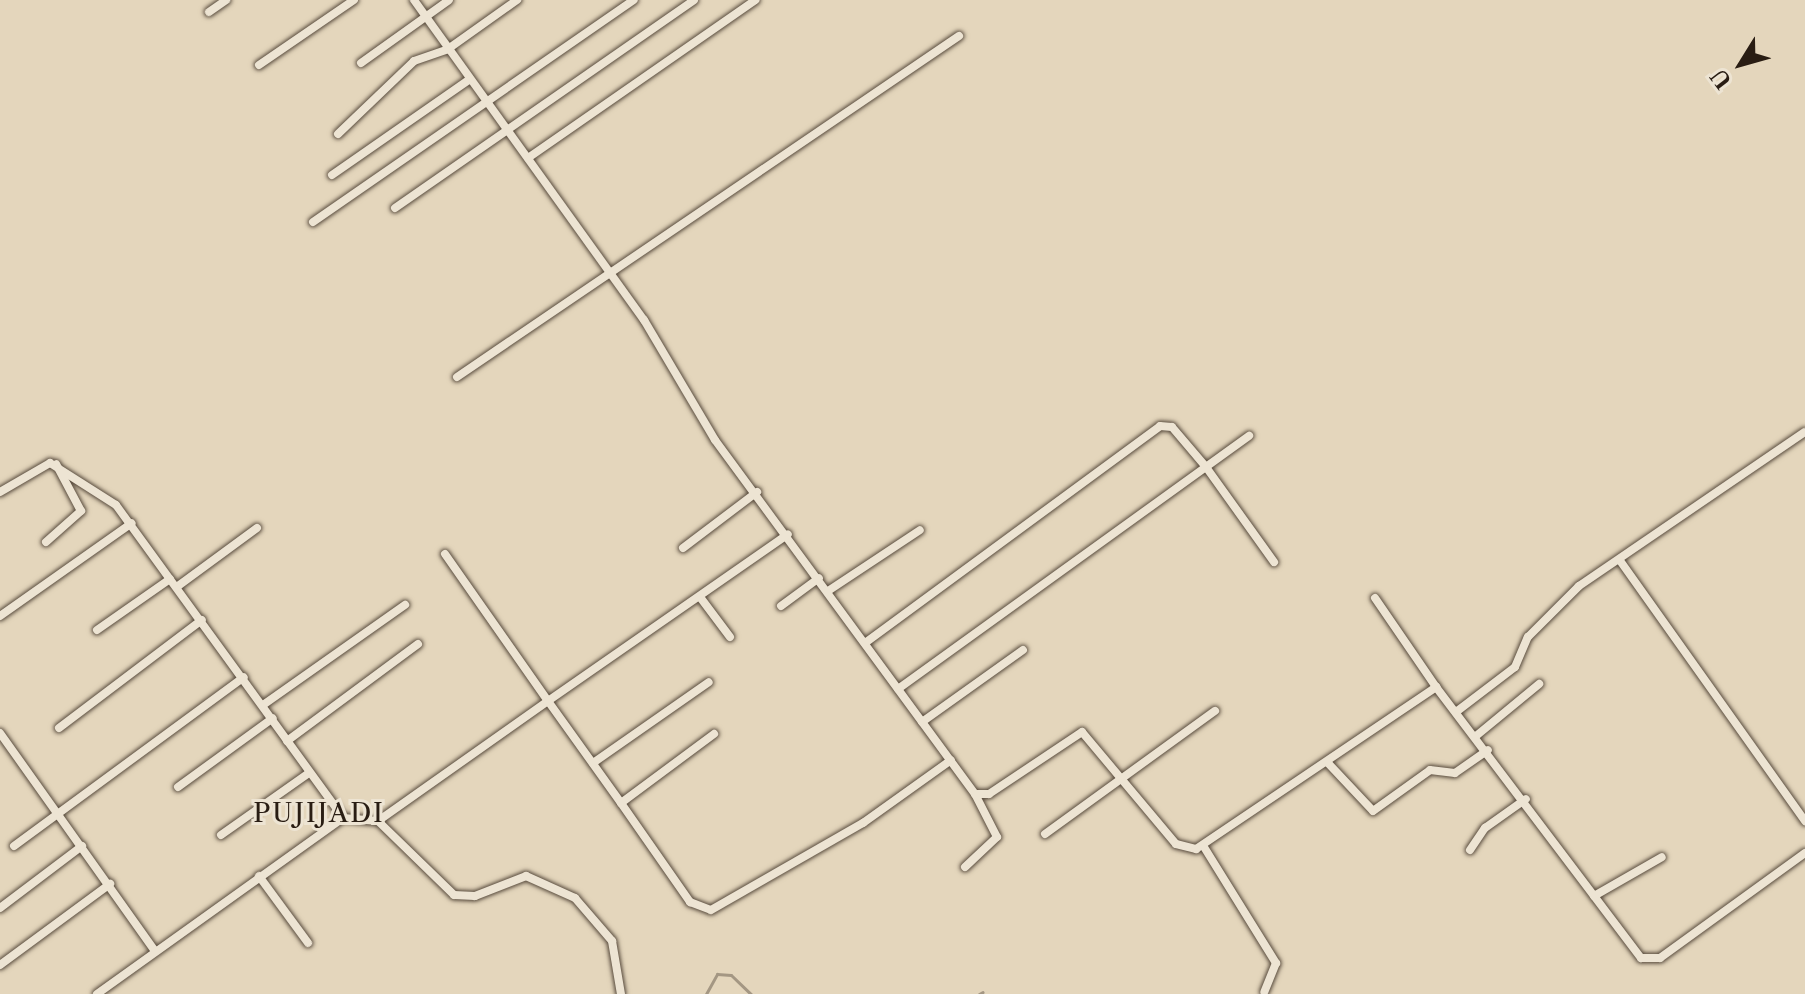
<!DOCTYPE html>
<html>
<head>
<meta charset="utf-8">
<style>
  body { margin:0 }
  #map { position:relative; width:1805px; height:994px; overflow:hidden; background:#e4d6bc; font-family:"Libre Caslon Text",serif }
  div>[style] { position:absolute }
  .stream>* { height:3px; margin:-1.5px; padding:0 1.5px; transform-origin:1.5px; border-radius:1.5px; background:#a49783 }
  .roads { filter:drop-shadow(0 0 2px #584b3d) drop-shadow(0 0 2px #584b3d) }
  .minor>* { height:8px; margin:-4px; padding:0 4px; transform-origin:4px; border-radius:4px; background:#ede4d3 }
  span { translate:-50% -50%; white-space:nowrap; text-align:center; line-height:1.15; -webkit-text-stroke:6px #ede4d3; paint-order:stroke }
  .quarter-label { font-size:26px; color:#291d13; letter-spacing:2px }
  .north { position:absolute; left:1701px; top:24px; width:80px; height:80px; -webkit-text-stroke:6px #ede4d3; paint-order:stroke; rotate:233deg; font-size:22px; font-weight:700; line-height:32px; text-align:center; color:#291d13 }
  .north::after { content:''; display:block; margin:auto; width:28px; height:36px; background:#291d13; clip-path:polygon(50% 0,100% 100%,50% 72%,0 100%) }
</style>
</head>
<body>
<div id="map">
  <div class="stream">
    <i style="left:706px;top:994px;width:23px;rotate:-61deg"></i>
    <i style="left:717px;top:974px;width:14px;rotate:4deg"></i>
    <i style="left:731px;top:975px;width:28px;rotate:44deg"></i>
    <i style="left:979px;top:994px;width:4px;rotate:-27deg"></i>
  </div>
  <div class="roads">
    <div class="minor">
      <i style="left:414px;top:0;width:394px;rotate:54.3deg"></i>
      <i style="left:644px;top:320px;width:139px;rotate:59.4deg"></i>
      <i style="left:715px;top:440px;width:439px;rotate:53.7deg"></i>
      <i style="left:975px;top:794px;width:14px"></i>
      <i style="left:989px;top:794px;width:112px;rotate:-33.7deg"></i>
      <i style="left:1082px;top:732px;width:146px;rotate:50deg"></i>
      <i style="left:1176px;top:844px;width:21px;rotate:14deg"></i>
      <i style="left:1196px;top:849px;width:290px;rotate:-34deg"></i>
      <i style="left:1436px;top:687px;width:340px;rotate:52.9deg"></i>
      <i style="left:1641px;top:958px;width:19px"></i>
      <i style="left:1660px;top:958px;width:179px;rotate:-35.9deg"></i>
      <i style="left:209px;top:12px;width:21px;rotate:-35deg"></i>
      <i style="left:361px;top:63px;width:108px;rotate:-35.6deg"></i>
      <i style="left:259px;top:65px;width:115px;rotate:-34.4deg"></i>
      <i style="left:338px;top:134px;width:105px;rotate:-43.8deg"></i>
      <i style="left:414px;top:61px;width:36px;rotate:-19deg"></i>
      <i style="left:448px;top:49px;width:85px;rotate:-35.4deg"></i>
      <i style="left:528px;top:158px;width:277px;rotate:-34.8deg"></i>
      <i style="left:332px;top:175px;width:168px;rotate:-34.8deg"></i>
      <i style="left:395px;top:208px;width:364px;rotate:-34.8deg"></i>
      <i style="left:313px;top:222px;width:390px;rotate:-34.7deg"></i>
      <i style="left:457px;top:377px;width:607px;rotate:-34.19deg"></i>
      <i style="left:0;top:492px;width:58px;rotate:-30.1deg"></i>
      <i style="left:50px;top:463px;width:78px;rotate:32.5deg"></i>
      <i style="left:116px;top:505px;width:387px;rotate:54deg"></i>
      <i style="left:343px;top:818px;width:35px;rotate:5deg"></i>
      <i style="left:378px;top:821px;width:208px;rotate:-35.2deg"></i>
      <i style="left:548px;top:701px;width:125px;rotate:54.4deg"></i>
      <i style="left:621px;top:803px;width:116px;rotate:-36.6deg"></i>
      <i style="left:46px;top:542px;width:47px;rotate:-41.5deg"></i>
      <i style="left:81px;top:511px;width:53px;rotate:-118deg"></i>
      <i style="left:683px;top:548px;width:93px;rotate:-37.1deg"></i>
      <i style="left:445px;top:554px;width:179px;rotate:55deg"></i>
      <i style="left:548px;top:701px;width:292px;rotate:-34.8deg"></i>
      <i style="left:1621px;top:562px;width:318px;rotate:54.6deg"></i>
      <i style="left:178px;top:586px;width:98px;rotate:-36.3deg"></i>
      <i style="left:828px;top:591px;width:110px;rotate:-33.5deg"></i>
      <i style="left:700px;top:597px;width:50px;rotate:53.1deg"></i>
      <i style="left:1375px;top:598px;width:108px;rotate:55.6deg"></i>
      <i style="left:781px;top:606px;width:47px;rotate:-36.4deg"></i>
      <i style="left:0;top:616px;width:161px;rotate:-35.2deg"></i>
      <i style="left:97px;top:630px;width:89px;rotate:-34.9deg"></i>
      <i style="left:865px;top:643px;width:366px;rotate:-36.3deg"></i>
      <i style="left:1160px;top:426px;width:12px;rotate:5deg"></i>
      <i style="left:1172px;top:427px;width:52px;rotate:49.6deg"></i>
      <i style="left:1206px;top:467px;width:117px;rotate:54.4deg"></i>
      <i style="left:898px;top:689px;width:433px;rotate:-35.8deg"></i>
      <i style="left:263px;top:705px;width:174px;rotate:-35.2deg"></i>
      <i style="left:1456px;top:712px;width:74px;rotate:-37.3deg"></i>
      <i style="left:1515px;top:667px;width:33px;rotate:-67deg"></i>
      <i style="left:1528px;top:637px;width:72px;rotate:-45deg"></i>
      <i style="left:1579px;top:586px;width:273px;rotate:-34.3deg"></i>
      <i style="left:922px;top:722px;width:124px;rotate:-35.5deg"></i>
      <i style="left:59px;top:728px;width:179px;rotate:-37.1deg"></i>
      <i style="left:0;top:733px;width:267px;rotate:54.6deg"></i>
      <i style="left:1476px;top:736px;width:82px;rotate:-39.5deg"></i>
      <i style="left:287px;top:741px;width:163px;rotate:-36.5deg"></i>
      <i style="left:1327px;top:762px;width:67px;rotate:46.8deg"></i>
      <i style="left:1373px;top:811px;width:70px;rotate:-35.7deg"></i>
      <i style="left:1430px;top:770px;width:25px;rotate:7deg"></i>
      <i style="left:1455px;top:773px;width:40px;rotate:-34.9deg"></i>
      <i style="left:593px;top:763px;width:141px;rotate:-34.9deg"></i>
      <i style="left:178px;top:787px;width:117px;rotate:-36deg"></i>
      <i style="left:621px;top:803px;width:121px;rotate:55.1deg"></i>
      <i style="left:690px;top:902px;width:22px;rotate:21deg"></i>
      <i style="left:711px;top:910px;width:175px;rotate:-29.8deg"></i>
      <i style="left:863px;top:823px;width:108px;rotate:-35.6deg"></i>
      <i style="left:378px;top:821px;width:106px;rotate:44.2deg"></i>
      <i style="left:454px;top:895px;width:21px;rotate:3deg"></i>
      <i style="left:475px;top:896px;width:55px;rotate:-21.4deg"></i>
      <i style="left:526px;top:876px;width:54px;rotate:24.2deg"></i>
      <i style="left:575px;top:898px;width:57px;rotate:49.3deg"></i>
      <i style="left:612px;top:941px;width:54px;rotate:80.4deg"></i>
      <i style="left:1045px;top:834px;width:210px;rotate:-35.9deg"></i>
      <i style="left:221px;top:835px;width:108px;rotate:-35.2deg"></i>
      <i style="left:14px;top:846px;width:285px;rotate:-36.3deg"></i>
      <i style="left:1204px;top:847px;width:137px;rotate:58.2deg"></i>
      <i style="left:1276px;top:963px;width:31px;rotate:112deg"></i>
      <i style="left:1470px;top:850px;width:27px;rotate:-56deg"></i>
      <i style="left:1485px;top:828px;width:50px;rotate:-35.3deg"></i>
      <i style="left:965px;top:867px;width:44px;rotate:-43.2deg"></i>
      <i style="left:997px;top:837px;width:48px;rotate:-117.1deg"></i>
      <i style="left:259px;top:876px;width:83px;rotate:53.8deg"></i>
      <i style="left:1594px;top:896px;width:78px;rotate:-29.8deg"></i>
      <i style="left:0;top:908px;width:103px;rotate:-37.1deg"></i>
      <i style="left:0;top:965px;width:137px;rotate:-36.4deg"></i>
      <i style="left:97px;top:994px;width:302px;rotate:-35.6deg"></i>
    </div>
  </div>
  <div class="quarter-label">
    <span style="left:319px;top:814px">PUJIJADI</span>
  </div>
  <div class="north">U</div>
</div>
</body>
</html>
